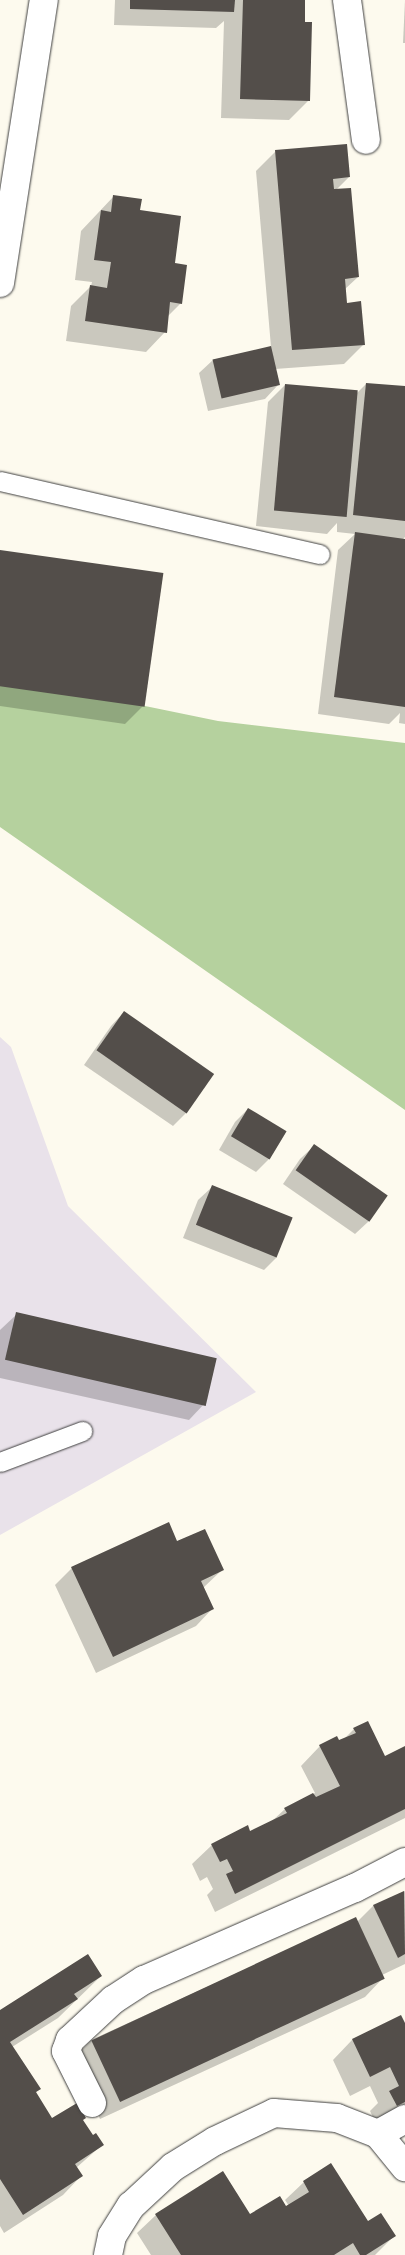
<!DOCTYPE html>
<html>
<head>
<meta charset="utf-8">
<style>
  body { margin:0 }
  #map { position:relative; width:405px; height:2255px; overflow:hidden; background:#fdfaee; font-family:Georgia,serif }
  div>[style] { position:absolute }
  .industrial>* { inset:0; background:#e9e2ea }
  .forest>* { inset:0; background:#b5d19e }
  .shadow>* { inset:0; background:#0003 }
  .building>* { inset:0; background:#534e4a; transform-origin:0 0 }
  .roads { filter:drop-shadow(0 0 1px #3f3f3f) drop-shadow(0 0 1px #3f3f3f) }
  .service>* { height:19px; margin:-9.5px; padding:0 9.5px; transform-origin:9.5px; border-radius:9.5px; background:#fff }
  .minor>* { height:28px; margin:-14px; padding:0 14px; transform-origin:14px; border-radius:14px; background:#fff }
  span { translate:-50% -50%; white-space:nowrap; text-align:center; line-height:1.15; -webkit-text-stroke:5px #fff; paint-order:stroke }
</style>
</head>
<body>
<div id="map">
  <div class="industrial">
    <i style="clip-path:polygon(0 1037px,11px 1047px,68px 1206px,256px 1392px,0 1535px)"></i>
  </div>
  <div class="forest">
    <i style="clip-path:polygon(0 685px,145px 706px,218px 721px,405px 743px,405px 1110px,0 827px)"></i>
  </div>
  <div class="shadow">
    <i style="clip-path:polygon(115px 0,304px 0,309px 100px,289px 120px,221px 118px,224px 21px,216px 28px,114px 25px)"></i>
    <i style="clip-path:polygon(405px 0,405px 43px,403px 43px)"></i>
    <i style="clip-path:polygon(276px 151px,349px 177px,336px 190px,358px 277px,344px 290px,346px 304px,364px 344px,344px 364px,275px 369px,278px 385px,265px 399px,208px 411px,199px 373px,213px 360px,271px 347px,256px 171px)"></i>
    <i style="clip-path:polygon(114px 196px,139px 212px,181px 303px,167px 317px,165px 332px,146px 352px,66px 341px,71px 306px,91px 286px,92px 282px,75px 280px,81px 231px)"></i>
    <i style="clip-path:polygon(366px 384px,405px 388px,405px 537px,402px 540px,405px 540px,405px 724px,399px 723px,400px 713px,389px 724px,318px 714px,338px 550px,355px 534px,337px 532px,337px 523px,327px 534px,256px 526px,268px 402px,285px 385px,357px 393px)"></i>
    <i style="clip-path:polygon(0 551px,144px 705px,125px 724px,0 706px)"></i>
    <i style="clip-path:polygon(124px 1012px,186px 1113px,173px 1126px,84px 1065px,111px 1026px)"></i>
    <i style="clip-path:polygon(248px 1109px,286px 1132px,270px 1158px,256px 1172px,219px 1150px,235px 1122px)"></i>
    <i style="clip-path:polygon(314px 1146px,386px 1196px,369px 1221px,355px 1234px,283px 1184px,300px 1159px)"></i>
    <i style="clip-path:polygon(212px 1187px,277px 1257px,264px 1270px,183px 1238px,198px 1200px)"></i>
    <i style="clip-path:polygon(17px 1314px,205px 1403px,189px 1420px,0 1378px,0 1330px)"></i>
    <i style="clip-path:polygon(177px 1543px,222px 1570px,203px 1588px,212px 1609px,196px 1626px,96px 1673px,55px 1585px,72px 1568px)"></i>
    <i style="clip-path:polygon(354px 1729px,385px 1758px,405px 1748px,405px 1818px,215px 1912px,207px 1895px,213px 1889px,207px 1877px,200px 1881px,192px 1864px,212px 1845px,250px 1832px,272px 1821px,285px 1809px,315px 1793px,301px 1766px,320px 1746px,343px 1740px)"></i>
    <i style="clip-path:polygon(405px 1891px,405px 1964px,382px 1975px,383px 1978px,365px 1997px,100px 2119px,73px 2059px,91px 2040px,355px 1919px,357px 1922px,373px 1906px)"></i>
    <i style="clip-path:polygon(101px 1976px,58px 2018px,12px 2047px,39px 2089px,35px 2093px,52px 2120px,82px 2121px,92px 2137px,102px 2145px,76px 2168px,81px 2176px,63px 2195px,4px 2233px,0 2226px,0 2012px)"></i>
    <i style="clip-path:polygon(400px 2017px,405px 2026px,405px 2111px,377px 2125px,370px 2111px,378px 2103px,370px 2086px,350px 2096px,333px 2060px,352px 2040px)"></i>
    <i style="clip-path:polygon(304px 2182px,368px 2223px,394px 2236px,375px 2255px,151px 2255px,137px 2233px,156px 2215px,250px 2216px,286px 2208px,289px 2206px,285px 2200px)"></i>
  </div>
  <div class="building">
    <i style="clip-path:polygon(130px 0,235px 0,234px 12px,130px 9px)"></i>
    <i style="clip-path:polygon(243px 0,305px 0,305px 22px,312px 22px,310px 101px,240px 99px)"></i>
    <i style="clip-path:polygon(347px 144px,350px 177px,333px 179px,334px 189px,351px 188px,359px 277px,345px 279px,347px 303px,361px 301px,365px 345px,292px 350px,275px 150px)"></i>
    <i style="clip-path:polygon(113px 195px,142px 199px,140px 210px,181px 216px,175px 263px,187px 265px,182px 304px,170px 302px,167px 333px,85px 321px,90px 285px,107px 288px,111px 262px,94px 260px,101px 210px,111px 212px)"></i>
    <i style="left:271px;top:346px;width:40px;height:60px;rotate:77deg"></i>
    <i style="clip-path:polygon(366px 383px,405px 386px,405px 521px,353px 515px)"></i>
    <i style="left:285px;top:384px;width:73px;height:127px;rotate:5deg"></i>
    <i style="clip-path:polygon(355px 532px,405px 539px,405px 707px,334px 697px)"></i>
    <i style="left:0;top:550px;width:165px;height:135px;rotate:8deg"></i>
    <i style="left:124px;top:1011px;width:110px;height:48px;rotate:35deg"></i>
    <i style="left:248px;top:1108px;width:45px;height:33px;rotate:31deg"></i>
    <i style="left:314px;top:1144px;width:90px;height:32px;rotate:35deg"></i>
    <i style="left:212px;top:1185px;width:87px;height:43px;rotate:22deg"></i>
    <i style="left:16px;top:1312px;width:206px;height:49px;rotate:13deg"></i>
    <i style="clip-path:polygon(169px 1522px,177px 1541px,205px 1529px,224px 1570px,201px 1581px,214px 1609px,113px 1657px,71px 1567px)"></i>
    <i style="clip-path:polygon(368px 1721px,385px 1756px,405px 1746px,405px 1809px,235px 1894px,226px 1874px,233px 1871px,227px 1859px,220px 1862px,211px 1844px,248px 1825px,250px 1831px,287px 1813px,284px 1808px,313px 1793px,316px 1797px,340px 1786px,319px 1745px,337px 1736px,339px 1740px,356px 1733px,353px 1728px)"></i>
    <i style="clip-path:polygon(404px 1891px,405px 1954px,398px 1958px,373px 1905px)"></i>
    <i style="left:356px;top:1917px;width:68px;height:292px;rotate:65deg"></i>
    <i style="clip-path:polygon(88px 1954px,102px 1976px,74px 1994px,78px 1999px,10px 2042px,41px 2089px,36px 2092px,52px 2118px,77px 2103px,86px 2118px,83px 2120px,93px 2135px,96px 2133px,104px 2145px,75px 2164px,83px 2176px,23px 2215px,0 2179px,0 2010px)"></i>
    <i style="clip-path:polygon(401px 2015px,405px 2023px,405px 2102px,397px 2106px,389px 2091px,399px 2086px,390px 2067px,370px 2077px,352px 2039px)"></i>
    <i style="clip-path:polygon(331px 2163px,368px 2221px,381px 2213px,396px 2236px,366px 2255px,360px 2255px,353px 2243px,334px 2255px,181px 2255px,155px 2214px,223px 2171px,250px 2214px,280px 2196px,286px 2206px,309px 2192px,303px 2181px)"></i>
  </div>
  <div class="roads">
    <div class="service">
      <i style="left:0;top:481px;width:328px;rotate:12.9deg"></i>
      <i style="left:0;top:1462px;width:88px;rotate:-20.7deg"></i>
    </div>
    <div class="minor">
      <i style="left:347px;top:0;width:141px;rotate:82.3deg"></i>
      <i style="left:0;top:283px;width:286px;rotate:-81.2deg"></i>
      <i style="left:92px;top:2103px;width:58px;rotate:-116.6deg"></i>
      <i style="left:66px;top:2051px;width:12px;rotate:-70deg"></i>
      <i style="left:70px;top:2040px;width:59px;rotate:-42.9deg"></i>
      <i style="left:113px;top:2000px;width:37px;rotate:-33deg"></i>
      <i style="left:144px;top:1980px;width:230px;rotate:-23.6deg"></i>
      <i style="left:355px;top:1888px;width:56px;rotate:-27.5deg"></i>
      <i style="left:378px;top:2134px;width:31px;rotate:-29deg"></i>
      <i style="left:108px;top:2255px;width:19px;rotate:-78deg"></i>
      <i style="left:112px;top:2236px;width:36px;rotate:-58deg"></i>
      <i style="left:131px;top:2206px;width:57px;rotate:-42.9deg"></i>
      <i style="left:173px;top:2167px;width:49px;rotate:-31.8deg"></i>
      <i style="left:215px;top:2141px;width:65px;rotate:-25.4deg"></i>
      <i style="left:274px;top:2113px;width:63px;rotate:4.5deg"></i>
      <i style="left:337px;top:2118px;width:44px;rotate:21.3deg"></i>
      <i style="left:378px;top:2134px;width:43px;rotate:50.7deg"></i>
    </div>
  </div>
</div>
</body>
</html>
